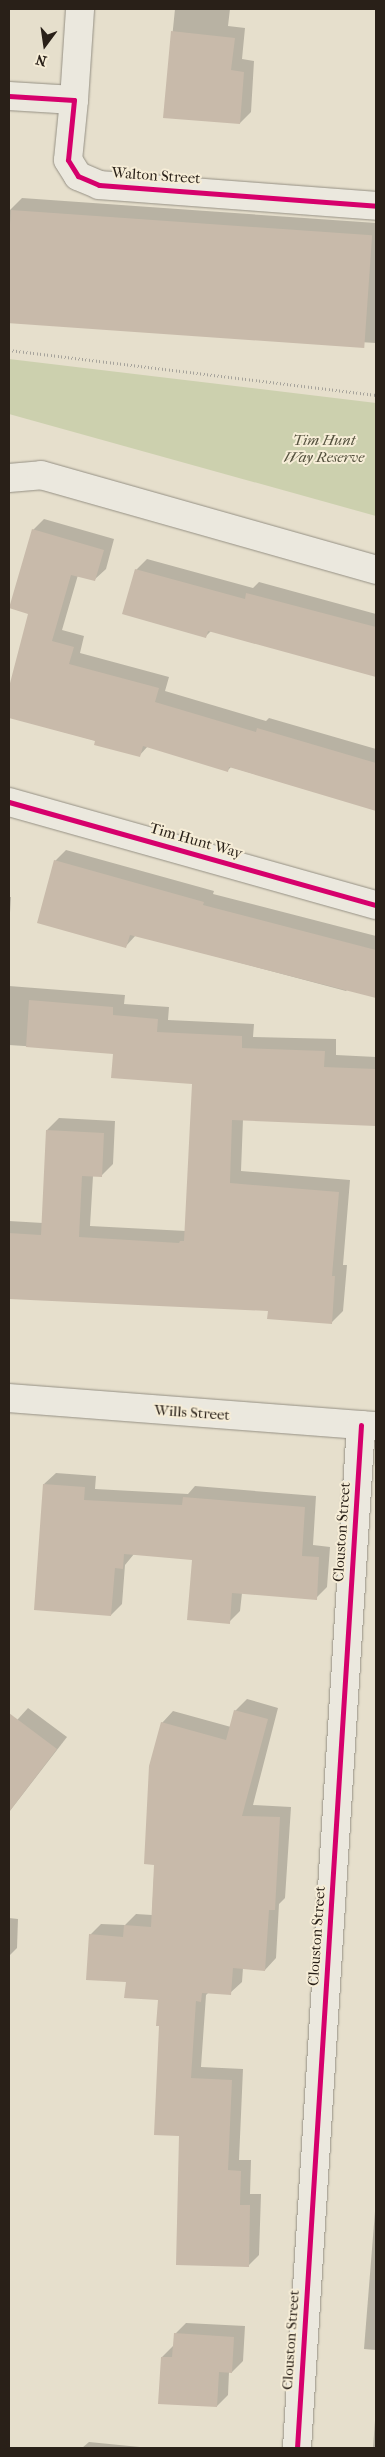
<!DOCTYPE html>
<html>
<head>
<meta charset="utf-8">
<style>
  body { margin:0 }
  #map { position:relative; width:385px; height:2457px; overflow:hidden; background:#e6dfcc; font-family:"IM FELL French Canon",serif }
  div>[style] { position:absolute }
  .green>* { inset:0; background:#ccd0ae }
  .shadow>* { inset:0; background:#0003 }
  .building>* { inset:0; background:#c8baaa; transform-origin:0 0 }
  .path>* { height:3px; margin-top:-1.5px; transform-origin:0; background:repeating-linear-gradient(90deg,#a7a49c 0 1px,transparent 0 3.5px) }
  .roads { filter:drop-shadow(0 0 1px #959084) drop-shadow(0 0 1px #959084) }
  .minor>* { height:28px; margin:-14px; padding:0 14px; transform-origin:14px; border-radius:14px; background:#ebe8de }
  .cycleway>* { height:5px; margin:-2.5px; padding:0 2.5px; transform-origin:2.5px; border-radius:2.5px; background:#d6006c }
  span { translate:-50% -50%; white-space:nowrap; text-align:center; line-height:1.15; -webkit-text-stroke:4px #f6edd7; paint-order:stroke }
  .street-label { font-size:15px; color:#292018 }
  .park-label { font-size:15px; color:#54513e; font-style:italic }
  .frame { position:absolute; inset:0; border:10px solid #292018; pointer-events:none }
  .north { position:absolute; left:20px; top:20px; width:50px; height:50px; -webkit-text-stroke:4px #f6edd7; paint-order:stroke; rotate:194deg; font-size:14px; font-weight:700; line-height:20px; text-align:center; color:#292018 }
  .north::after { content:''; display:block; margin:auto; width:18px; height:22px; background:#292018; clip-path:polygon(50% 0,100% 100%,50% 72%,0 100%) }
</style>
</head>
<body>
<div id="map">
  <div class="green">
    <i style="clip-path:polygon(9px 359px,376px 403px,376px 516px,9px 414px)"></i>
  </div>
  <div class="shadow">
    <i style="clip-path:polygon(175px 9px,230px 9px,228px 26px,245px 28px,242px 59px,254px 61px,251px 112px,240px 123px,164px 117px)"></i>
    <i style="clip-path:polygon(22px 198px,376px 223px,376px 343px,9px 321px,10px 210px)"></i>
    <i style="clip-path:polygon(44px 519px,114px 539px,106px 569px,94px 580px,78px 575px,62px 630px,84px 636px,80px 653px,169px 677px,165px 691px,266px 721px,269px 718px,376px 749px,376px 810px,231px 767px,228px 770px,148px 746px,139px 756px,97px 741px,9px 717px,9px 692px,30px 613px,33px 530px)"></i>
    <i style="clip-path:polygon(147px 559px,253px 588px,259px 582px,376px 614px,376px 675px,211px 631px,206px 636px,136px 570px)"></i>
    <i style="clip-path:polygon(66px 850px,214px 891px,213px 894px,376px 936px,376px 996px,348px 989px,346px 991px,136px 935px,126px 946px,55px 861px)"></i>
    <i style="clip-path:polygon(9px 897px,11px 897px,9px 928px)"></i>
    <i style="clip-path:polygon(9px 986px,125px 995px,124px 1004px,169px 1007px,168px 1020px,254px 1024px,253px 1037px,336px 1039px,336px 1055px,376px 1057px,376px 1124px,243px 1119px,241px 1171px,350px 1180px,343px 1265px,347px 1265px,343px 1311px,331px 1323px,269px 1310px,9px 1297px,9px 1221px,43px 1223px,47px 1130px,59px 1118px,115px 1121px,113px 1164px,101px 1176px,93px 1176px,90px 1226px,186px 1231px,194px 1083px,114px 1052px,9px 1045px)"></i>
    <i style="clip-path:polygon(56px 1473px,96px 1476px,95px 1489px,188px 1494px,195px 1486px,316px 1496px,313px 1545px,330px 1547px,327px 1587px,316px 1598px,242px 1593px,240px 1611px,229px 1622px,194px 1559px,134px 1554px,125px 1565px,122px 1604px,111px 1615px,44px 1484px)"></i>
    <i style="clip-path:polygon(247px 1699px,278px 1708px,253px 1805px,291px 1807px,285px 1898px,279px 1904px,276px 1958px,265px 1970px,243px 1968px,242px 1982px,230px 1993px,209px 1992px,206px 1995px,201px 2067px,243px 2069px,239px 2160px,251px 2160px,250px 2194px,261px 2194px,259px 2255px,248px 2266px,160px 2025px,159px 1999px,127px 1981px,90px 1935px,101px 1924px,125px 1925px,136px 1914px,152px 1915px,162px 1723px,173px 1711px,231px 1727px,235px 1711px)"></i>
    <i style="clip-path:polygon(28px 1708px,67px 1737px,9px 1812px,9px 1729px)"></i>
    <i style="clip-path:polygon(9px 1918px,18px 1919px,17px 1948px,9px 1956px)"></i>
    <i style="clip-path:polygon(376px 2199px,376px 2350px,364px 2349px)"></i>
    <i style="clip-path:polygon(186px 2323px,245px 2326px,243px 2361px,232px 2372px,229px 2372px,228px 2395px,217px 2406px,162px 2357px,174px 2345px,175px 2334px)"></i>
    <i style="clip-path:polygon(376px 2419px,376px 2448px,373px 2448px,375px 2420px)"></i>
    <i style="clip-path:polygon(89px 2442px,150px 2448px,82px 2448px)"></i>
  </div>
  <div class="building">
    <i style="clip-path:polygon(171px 31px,235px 38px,231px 70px,244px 72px,240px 124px,163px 118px)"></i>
    <i style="left:11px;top:210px;width:362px;height:113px;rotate:4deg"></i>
    <i style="clip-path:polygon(32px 529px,104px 550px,95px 581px,71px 575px,52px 641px,74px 647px,69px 664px,159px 688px,155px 702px,256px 732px,257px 728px,376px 763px,376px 811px,229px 767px,228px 772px,143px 746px,140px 757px,94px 745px,95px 741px,9px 718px,9px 687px,28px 614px,9px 608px)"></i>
    <i style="clip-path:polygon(135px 569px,245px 599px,246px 593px,376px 627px,376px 677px,208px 631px,206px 638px,122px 614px)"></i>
    <i style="clip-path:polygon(54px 860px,204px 902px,203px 905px,376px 950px,376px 998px,130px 935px,126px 948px,37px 923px)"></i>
    <i style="clip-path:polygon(29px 1000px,113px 1007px,113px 1015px,158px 1019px,157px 1032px,242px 1036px,242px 1048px,325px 1051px,324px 1067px,376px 1069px,376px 1126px,232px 1120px,230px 1183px,339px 1192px,332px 1276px,335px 1276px,332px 1324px,267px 1319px,268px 1311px,9px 1299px,9px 1233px,41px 1235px,46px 1130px,104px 1133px,102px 1177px,82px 1176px,79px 1237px,179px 1243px,180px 1241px,184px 1241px,192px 1084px,111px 1078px,113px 1054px,26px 1047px)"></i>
    <i style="clip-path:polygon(43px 1484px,85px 1487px,84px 1500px,182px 1505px,183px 1497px,305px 1507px,302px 1556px,319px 1557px,317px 1600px,232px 1593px,230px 1624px,187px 1620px,192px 1560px,124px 1554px,123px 1569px,115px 1568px,111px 1616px,34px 1610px)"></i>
    <i style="clip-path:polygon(234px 1710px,268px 1719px,242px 1816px,280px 1817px,275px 1910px,269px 1910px,265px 1971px,233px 1968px,231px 1995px,202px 1993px,201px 2002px,196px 2001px,191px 2078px,232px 2080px,228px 2170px,241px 2171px,240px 2205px,250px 2205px,249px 2267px,176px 2265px,179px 2136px,154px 2135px,159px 2026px,156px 2026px,158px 2000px,124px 1998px,126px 1982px,86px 1980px,89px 1934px,123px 1937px,124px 1925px,151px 1927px,154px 1865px,144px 1864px,149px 1766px,161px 1722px,226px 1740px)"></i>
    <i style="clip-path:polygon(9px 1713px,57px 1749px,9px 1812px)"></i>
    <i style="clip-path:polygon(174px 2333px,234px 2337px,232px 2373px,219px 2372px,217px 2407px,158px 2404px,161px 2357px,172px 2357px)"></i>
  </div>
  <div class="path">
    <i style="left:9px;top:350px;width:370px;rotate:7deg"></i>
  </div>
  <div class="roads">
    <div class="minor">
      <i style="left:9px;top:96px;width:65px;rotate:3.5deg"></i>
      <i style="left:74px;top:100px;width:60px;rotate:95.7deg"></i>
      <i style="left:68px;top:160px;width:19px;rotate:58deg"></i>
      <i style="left:78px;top:176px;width:23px;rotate:23deg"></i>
      <i style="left:99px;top:185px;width:278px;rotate:4.3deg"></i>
      <i style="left:74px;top:100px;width:91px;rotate:-86.2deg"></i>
      <i style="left:9px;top:478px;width:32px;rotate:-5deg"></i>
      <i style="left:41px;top:475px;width:348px;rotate:15.8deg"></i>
      <i style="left:9px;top:802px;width:381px;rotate:15.7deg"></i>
      <i style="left:9px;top:1398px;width:368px;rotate:4.4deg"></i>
      <i style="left:297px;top:2448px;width:1025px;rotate:-86.42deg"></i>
    </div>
  </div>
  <div class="cycleway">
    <i style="left:9px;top:96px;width:65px;rotate:3.5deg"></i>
    <i style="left:74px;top:100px;width:60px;rotate:95.7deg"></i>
    <i style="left:68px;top:160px;width:19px;rotate:58deg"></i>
    <i style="left:78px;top:176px;width:23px;rotate:23deg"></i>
    <i style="left:99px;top:185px;width:278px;rotate:4.3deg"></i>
    <i style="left:9px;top:802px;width:381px;rotate:15.7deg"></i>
    <i style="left:297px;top:2448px;width:1025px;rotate:-86.42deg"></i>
  </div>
  <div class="street-label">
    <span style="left:156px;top:176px;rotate:4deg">Walton Street</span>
    <span style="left:196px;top:841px;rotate:16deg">Tim Hunt Way</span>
    <span style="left:192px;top:1413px;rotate:4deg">Wills Street</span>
    <span style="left:342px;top:1532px;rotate:-86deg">Clouston Street</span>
    <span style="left:317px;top:1936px;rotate:-86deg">Clouston Street</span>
    <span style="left:291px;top:2340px;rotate:-86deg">Clouston Street</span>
  </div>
  <div class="park-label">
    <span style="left:324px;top:449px">Tim Hunt<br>Way Reserve</span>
  </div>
  <div class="frame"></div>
  <div class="north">N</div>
</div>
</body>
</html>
